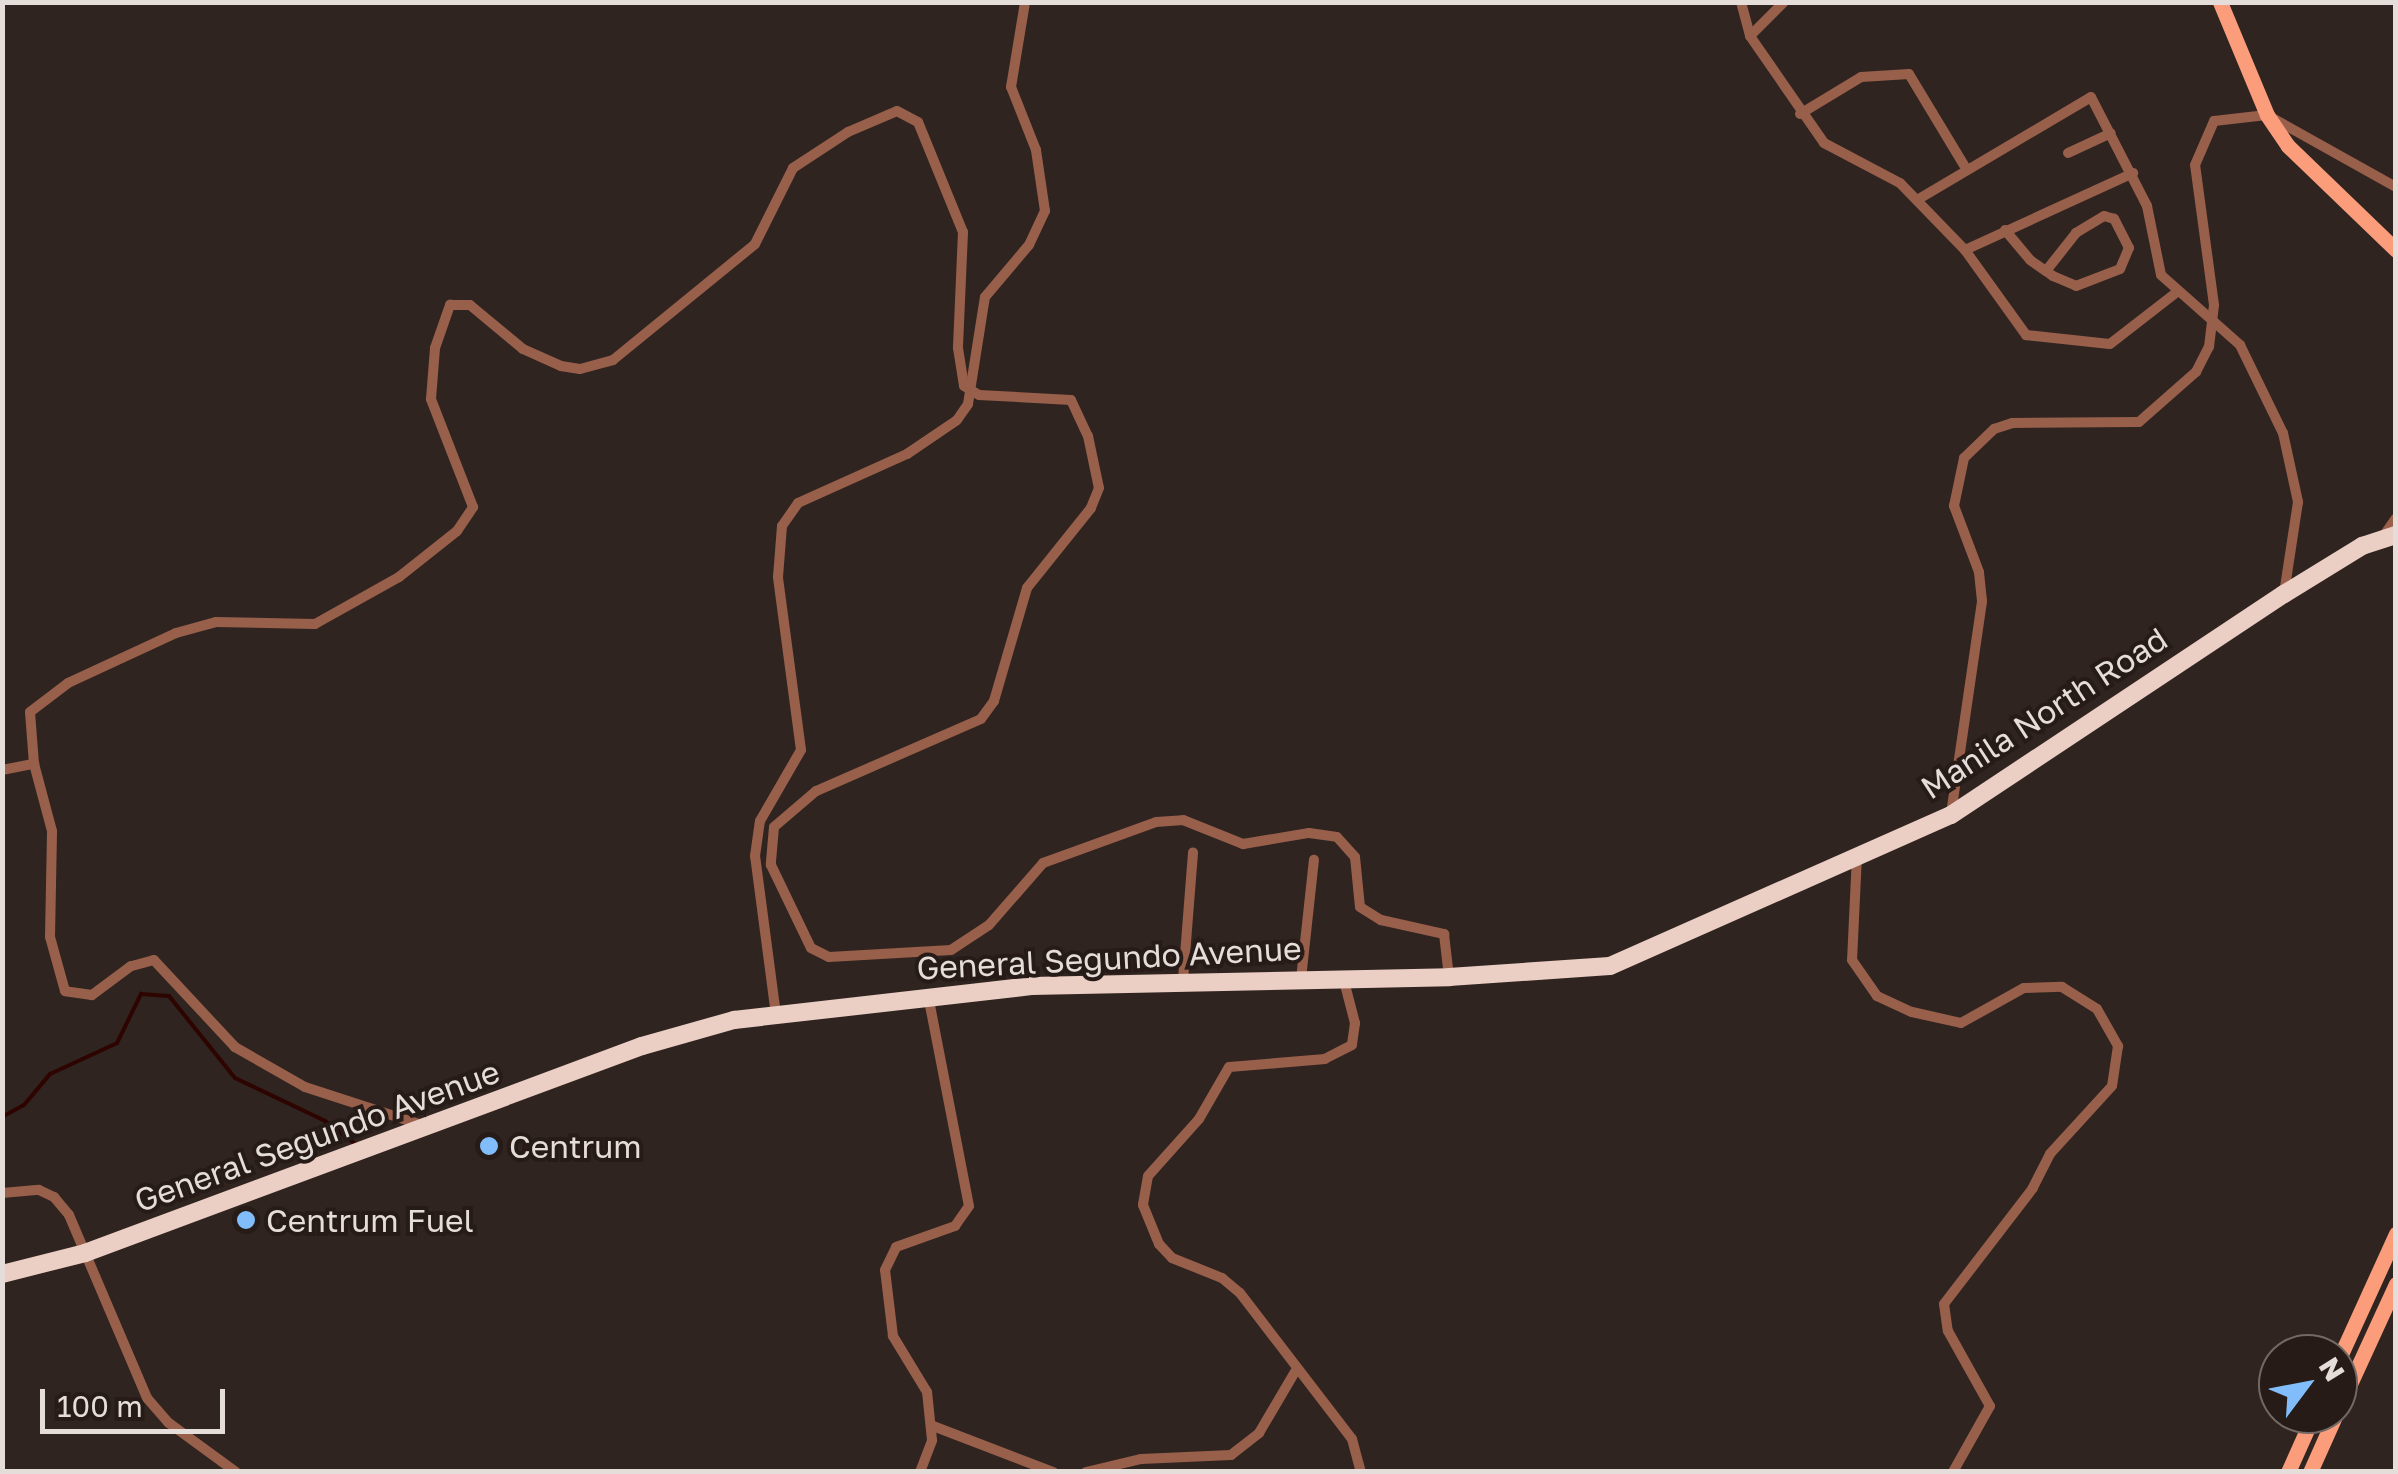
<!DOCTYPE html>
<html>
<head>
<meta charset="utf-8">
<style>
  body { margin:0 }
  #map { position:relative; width:2398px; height:1474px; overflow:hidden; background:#302420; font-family:"Golos Text",sans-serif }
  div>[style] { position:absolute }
  .stream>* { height:4px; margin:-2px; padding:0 2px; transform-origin:2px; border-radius:2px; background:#2d0400 }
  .street>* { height:10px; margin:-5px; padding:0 5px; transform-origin:5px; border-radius:5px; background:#985f4b }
  .primary>* { height:15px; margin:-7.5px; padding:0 7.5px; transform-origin:7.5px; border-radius:7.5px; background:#fb9d7b }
  .highway>* { height:18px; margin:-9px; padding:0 9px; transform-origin:9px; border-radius:9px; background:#ebcec4 }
  .dots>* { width:28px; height:28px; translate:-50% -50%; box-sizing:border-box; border:5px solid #261b17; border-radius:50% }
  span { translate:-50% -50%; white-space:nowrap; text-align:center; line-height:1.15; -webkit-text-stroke:8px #261b17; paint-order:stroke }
  .street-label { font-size:32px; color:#e5ddda }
  .poi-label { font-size:32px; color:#e5ddda }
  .left { translate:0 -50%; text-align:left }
  .frame { position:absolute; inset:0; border:5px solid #e5ddda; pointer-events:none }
  .north { position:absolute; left:2258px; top:1334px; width:100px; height:100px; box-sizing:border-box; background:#261b17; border:2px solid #726965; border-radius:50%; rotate:58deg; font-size:28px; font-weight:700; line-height:40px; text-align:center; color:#e5ddda }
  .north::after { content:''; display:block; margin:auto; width:35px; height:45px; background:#81bdfa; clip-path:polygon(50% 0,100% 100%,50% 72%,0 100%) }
  .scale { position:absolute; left:40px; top:1389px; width:185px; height:45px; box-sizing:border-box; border:5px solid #e5ddda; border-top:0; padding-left:12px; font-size:30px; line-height:35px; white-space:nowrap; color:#e5ddda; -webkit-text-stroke:8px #261b17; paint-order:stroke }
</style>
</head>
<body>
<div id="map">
  <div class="stream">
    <i style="left:2px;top:1117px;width:25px;rotate:-29deg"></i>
    <i style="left:24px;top:1105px;width:40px;rotate:-50deg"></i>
    <i style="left:50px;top:1074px;width:74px;rotate:-24.8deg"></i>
    <i style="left:117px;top:1043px;width:55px;rotate:-63.9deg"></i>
    <i style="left:141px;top:994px;width:28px;rotate:4deg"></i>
    <i style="left:169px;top:996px;width:105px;rotate:51.2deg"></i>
    <i style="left:235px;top:1078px;width:100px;rotate:25.5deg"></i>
    <i style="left:325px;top:1121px;width:38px;rotate:37deg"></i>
  </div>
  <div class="street">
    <i style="left:1741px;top:2px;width:35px;rotate:75deg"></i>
    <i style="left:1750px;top:36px;width:130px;rotate:55.3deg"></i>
    <i style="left:1824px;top:143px;width:86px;rotate:27.8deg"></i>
    <i style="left:1900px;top:183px;width:93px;rotate:45.9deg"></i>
    <i style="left:1965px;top:250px;width:105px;rotate:54.3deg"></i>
    <i style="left:2026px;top:335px;width:84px;rotate:6.1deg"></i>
    <i style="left:2110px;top:344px;width:85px;rotate:-37.8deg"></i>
    <i style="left:1750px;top:36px;width:48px;rotate:-45deg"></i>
    <i style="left:1800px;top:114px;width:71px;rotate:-31.2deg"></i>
    <i style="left:1861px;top:77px;width:48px;rotate:-3.6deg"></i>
    <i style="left:1909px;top:74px;width:112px;rotate:58.9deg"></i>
    <i style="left:2068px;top:153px;width:47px;rotate:-24.9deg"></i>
    <i style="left:1917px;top:200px;width:202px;rotate:-30.6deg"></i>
    <i style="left:2091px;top:97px;width:123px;rotate:62.8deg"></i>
    <i style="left:2147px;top:206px;width:70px;rotate:78.5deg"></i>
    <i style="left:2161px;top:275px;width:106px;rotate:41.5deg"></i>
    <i style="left:2240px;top:345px;width:98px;rotate:64deg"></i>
    <i style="left:2283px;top:433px;width:71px;rotate:77.7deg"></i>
    <i style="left:2298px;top:502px;width:93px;rotate:98.7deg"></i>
    <i style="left:2005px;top:230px;width:39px;rotate:50deg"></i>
    <i style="left:2030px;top:260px;width:19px;rotate:35deg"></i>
    <i style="left:2046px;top:271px;width:9px;rotate:36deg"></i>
    <i style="left:2053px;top:276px;width:25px;rotate:23deg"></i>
    <i style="left:2076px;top:286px;width:47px;rotate:-21.1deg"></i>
    <i style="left:2120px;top:269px;width:23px;rotate:-67deg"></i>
    <i style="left:2129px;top:248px;width:33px;rotate:-117deg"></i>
    <i style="left:2114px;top:219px;width:10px;rotate:-163deg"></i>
    <i style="left:2104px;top:216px;width:33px;rotate:149deg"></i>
    <i style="left:2076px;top:233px;width:48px;rotate:128.3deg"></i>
    <i style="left:1965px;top:250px;width:185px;rotate:-24.6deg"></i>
    <i style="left:2382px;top:538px;width:24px;rotate:-55deg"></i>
    <i style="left:2px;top:770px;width:33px;rotate:-11deg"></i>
    <i style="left:1951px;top:814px;width:215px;rotate:-81.7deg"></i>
    <i style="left:1982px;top:601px;width:29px;rotate:-96deg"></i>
    <i style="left:1979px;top:572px;width:71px;rotate:-110.7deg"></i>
    <i style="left:1954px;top:506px;width:49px;rotate:-78.2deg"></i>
    <i style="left:1964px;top:458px;width:42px;rotate:-44deg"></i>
    <i style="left:1994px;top:429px;width:19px;rotate:-18deg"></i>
    <i style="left:2012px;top:423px;width:127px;rotate:-0.5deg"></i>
    <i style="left:2139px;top:422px;width:76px;rotate:-41.3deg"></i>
    <i style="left:2196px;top:372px;width:28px;rotate:-63deg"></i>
    <i style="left:2209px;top:347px;width:42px;rotate:-83.2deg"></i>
    <i style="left:2214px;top:305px;width:141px;rotate:-97.7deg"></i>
    <i style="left:2195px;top:165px;width:48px;rotate:-66.6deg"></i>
    <i style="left:2214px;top:121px;width:53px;rotate:-6.5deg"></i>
    <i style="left:2267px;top:115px;width:148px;rotate:29.2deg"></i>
    <i style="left:1857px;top:855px;width:105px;rotate:92.7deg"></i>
    <i style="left:1852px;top:960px;width:44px;rotate:55.2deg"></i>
    <i style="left:1877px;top:996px;width:38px;rotate:25deg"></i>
    <i style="left:1912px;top:1012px;width:50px;rotate:12.7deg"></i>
    <i style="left:1961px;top:1023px;width:72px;rotate:-29.1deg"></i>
    <i style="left:2024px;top:988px;width:38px;rotate:-2deg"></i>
    <i style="left:2062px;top:987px;width:41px;rotate:32.2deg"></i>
    <i style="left:2097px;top:1009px;width:43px;rotate:60.4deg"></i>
    <i style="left:2118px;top:1046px;width:40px;rotate:98.5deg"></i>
    <i style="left:2112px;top:1086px;width:92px;rotate:132.4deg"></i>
    <i style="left:2050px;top:1154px;width:38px;rotate:117deg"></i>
    <i style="left:2033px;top:1188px;width:146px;rotate:127.5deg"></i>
    <i style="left:1944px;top:1304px;width:27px;rotate:82deg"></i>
    <i style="left:1948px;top:1331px;width:86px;rotate:60.8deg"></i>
    <i style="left:1990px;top:1406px;width:76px;rotate:119.3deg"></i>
    <i style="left:1343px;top:977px;width:48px;rotate:75.4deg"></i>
    <i style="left:1355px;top:1023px;width:22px;rotate:98deg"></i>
    <i style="left:1352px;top:1045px;width:30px;rotate:153deg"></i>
    <i style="left:1325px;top:1059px;width:96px;rotate:175.2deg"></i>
    <i style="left:1229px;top:1067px;width:60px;rotate:120deg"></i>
    <i style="left:1199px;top:1119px;width:76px;rotate:131.8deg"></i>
    <i style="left:1148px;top:1176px;width:29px;rotate:100deg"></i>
    <i style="left:1143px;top:1205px;width:42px;rotate:67.7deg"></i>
    <i style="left:1159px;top:1244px;width:19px;rotate:47deg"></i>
    <i style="left:1172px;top:1258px;width:54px;rotate:21.8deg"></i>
    <i style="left:1222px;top:1278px;width:23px;rotate:40deg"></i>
    <i style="left:1240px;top:1293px;width:184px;rotate:52.5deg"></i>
    <i style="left:1352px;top:1439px;width:34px;rotate:75deg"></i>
    <i style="left:1301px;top:979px;width:120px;rotate:-83.8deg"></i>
    <i style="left:1183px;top:980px;width:128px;rotate:-85.5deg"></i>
    <i style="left:776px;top:1015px;width:160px;rotate:-97.5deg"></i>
    <i style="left:755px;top:856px;width:35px;rotate:-82deg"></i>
    <i style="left:760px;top:821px;width:82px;rotate:-60deg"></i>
    <i style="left:801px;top:750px;width:175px;rotate:-97.6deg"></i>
    <i style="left:778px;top:577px;width:51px;rotate:-85.5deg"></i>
    <i style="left:782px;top:526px;width:28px;rotate:-55deg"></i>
    <i style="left:798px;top:503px;width:120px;rotate:-24.2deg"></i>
    <i style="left:907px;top:454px;width:60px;rotate:-34.2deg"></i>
    <i style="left:957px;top:420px;width:19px;rotate:-55deg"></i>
    <i style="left:968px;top:404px;width:108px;rotate:-81deg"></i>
    <i style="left:985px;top:297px;width:68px;rotate:-49.8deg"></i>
    <i style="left:1029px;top:245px;width:38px;rotate:-65deg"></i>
    <i style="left:1045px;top:211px;width:62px;rotate:-98.4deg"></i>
    <i style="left:1036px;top:150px;width:68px;rotate:-111.6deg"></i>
    <i style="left:1011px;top:87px;width:86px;rotate:-80.6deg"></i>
    <i style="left:422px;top:1125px;width:123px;rotate:-162deg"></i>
    <i style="left:305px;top:1087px;width:81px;rotate:-150.3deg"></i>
    <i style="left:235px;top:1047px;width:119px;rotate:-133deg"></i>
    <i style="left:154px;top:960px;width:24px;rotate:165deg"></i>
    <i style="left:131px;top:966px;width:49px;rotate:143.4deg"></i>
    <i style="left:92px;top:995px;width:27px;rotate:-172deg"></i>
    <i style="left:65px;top:991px;width:56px;rotate:-105.5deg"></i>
    <i style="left:50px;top:937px;width:106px;rotate:-88.9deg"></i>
    <i style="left:52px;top:831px;width:69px;rotate:-105deg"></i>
    <i style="left:34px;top:764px;width:52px;rotate:-94.4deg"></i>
    <i style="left:30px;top:712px;width:48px;rotate:-37.3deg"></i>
    <i style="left:68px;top:683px;width:119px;rotate:-24.8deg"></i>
    <i style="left:176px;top:633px;width:41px;rotate:-15.4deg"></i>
    <i style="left:216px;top:622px;width:99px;rotate:1.2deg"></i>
    <i style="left:315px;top:624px;width:96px;rotate:-29.2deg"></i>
    <i style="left:399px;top:577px;width:74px;rotate:-38.4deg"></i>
    <i style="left:457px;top:531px;width:29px;rotate:-56deg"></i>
    <i style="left:473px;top:507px;width:116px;rotate:-111.3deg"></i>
    <i style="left:431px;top:399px;width:51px;rotate:-85.5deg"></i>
    <i style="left:435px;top:348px;width:46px;rotate:-70.8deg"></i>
    <i style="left:450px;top:305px;width:20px"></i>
    <i style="left:470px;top:305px;width:69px;rotate:39.7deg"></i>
    <i style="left:523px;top:349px;width:42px;rotate:24.1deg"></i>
    <i style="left:561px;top:366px;width:19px;rotate:9deg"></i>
    <i style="left:580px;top:369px;width:34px;rotate:-15deg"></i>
    <i style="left:613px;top:360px;width:183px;rotate:-39.2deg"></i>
    <i style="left:755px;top:244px;width:85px;rotate:-63.4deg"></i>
    <i style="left:793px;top:168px;width:66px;rotate:-33.2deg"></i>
    <i style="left:848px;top:132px;width:53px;rotate:-23.2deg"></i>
    <i style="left:897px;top:111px;width:24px;rotate:28deg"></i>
    <i style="left:918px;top:122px;width:119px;rotate:67.8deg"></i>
    <i style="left:963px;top:232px;width:116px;rotate:92.5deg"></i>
    <i style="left:958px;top:348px;width:38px;rotate:81deg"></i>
    <i style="left:964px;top:386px;width:17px;rotate:31deg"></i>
    <i style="left:979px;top:395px;width:92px;rotate:3.1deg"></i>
    <i style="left:1071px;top:400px;width:40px;rotate:65deg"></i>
    <i style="left:1088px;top:436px;width:53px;rotate:78.1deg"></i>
    <i style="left:1099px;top:488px;width:22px;rotate:112deg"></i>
    <i style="left:1091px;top:508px;width:102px;rotate:128.7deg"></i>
    <i style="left:1027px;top:588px;width:118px;rotate:106.3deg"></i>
    <i style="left:994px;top:701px;width:22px;rotate:126deg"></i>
    <i style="left:981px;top:719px;width:180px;rotate:156.4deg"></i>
    <i style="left:816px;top:791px;width:55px;rotate:139.4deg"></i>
    <i style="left:774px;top:827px;width:38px;rotate:95deg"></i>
    <i style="left:771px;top:865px;width:92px;rotate:64.3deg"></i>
    <i style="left:811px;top:948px;width:20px;rotate:27deg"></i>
    <i style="left:829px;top:957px;width:122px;rotate:-3.3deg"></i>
    <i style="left:951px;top:950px;width:45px;rotate:-33.3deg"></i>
    <i style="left:989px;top:925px;width:82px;rotate:-48.9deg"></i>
    <i style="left:1043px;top:863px;width:120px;rotate:-19.9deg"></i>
    <i style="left:1156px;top:822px;width:27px;rotate:-4deg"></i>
    <i style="left:1183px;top:820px;width:65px;rotate:21.8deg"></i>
    <i style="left:1243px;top:844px;width:67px;rotate:-9.5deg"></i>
    <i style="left:1309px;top:833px;width:28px;rotate:8deg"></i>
    <i style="left:1337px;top:837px;width:27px;rotate:48deg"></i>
    <i style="left:1355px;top:857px;width:50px;rotate:84.3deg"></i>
    <i style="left:1360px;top:907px;width:25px;rotate:32deg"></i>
    <i style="left:1381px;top:920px;width:65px;rotate:12.5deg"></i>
    <i style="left:1444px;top:934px;width:43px;rotate:83.4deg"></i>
    <i style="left:2px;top:1193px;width:37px;rotate:-5deg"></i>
    <i style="left:39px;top:1190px;width:17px;rotate:25deg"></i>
    <i style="left:54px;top:1197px;width:23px;rotate:50deg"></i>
    <i style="left:69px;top:1215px;width:199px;rotate:66.9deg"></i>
    <i style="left:147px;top:1398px;width:33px;rotate:49deg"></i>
    <i style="left:169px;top:1423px;width:83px;rotate:36.2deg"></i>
    <i style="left:933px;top:1426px;width:129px;rotate:21deg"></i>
    <i style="left:920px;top:1472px;width:34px;rotate:-69deg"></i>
    <i style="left:932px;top:1440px;width:48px;rotate:-95.9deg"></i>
    <i style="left:927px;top:1392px;width:66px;rotate:-121.3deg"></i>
    <i style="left:893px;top:1336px;width:66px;rotate:-96.9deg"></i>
    <i style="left:885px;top:1270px;width:25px;rotate:-64deg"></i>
    <i style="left:896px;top:1247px;width:63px;rotate:-19.6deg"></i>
    <i style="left:955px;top:1226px;width:24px;rotate:-55deg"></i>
    <i style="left:969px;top:1206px;width:214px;rotate:-101deg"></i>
    <i style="left:1086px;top:1472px;width:57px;rotate:-13.3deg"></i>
    <i style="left:1141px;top:1459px;width:90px;rotate:-2.5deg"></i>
    <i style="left:1231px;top:1455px;width:36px;rotate:-38deg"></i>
    <i style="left:1259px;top:1433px;width:71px;rotate:-59.5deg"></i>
  </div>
  <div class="primary">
    <i style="left:2220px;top:2px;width:122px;rotate:67.4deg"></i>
    <i style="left:2267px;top:115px;width:37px;rotate:56deg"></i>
    <i style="left:2288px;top:146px;width:150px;rotate:43.9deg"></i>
    <i style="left:2338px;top:1361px;width:140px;rotate:-65.5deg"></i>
    <i style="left:2338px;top:1410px;width:139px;rotate:-65.3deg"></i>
    <i style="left:2288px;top:1472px;width:64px;rotate:-65.9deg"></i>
    <i style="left:2310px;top:1472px;width:64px;rotate:-65.9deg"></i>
  </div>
  <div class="highway">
    <i style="left:2px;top:1274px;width:86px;rotate:-14.2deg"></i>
    <i style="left:85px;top:1253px;width:594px;rotate:-20.39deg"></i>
    <i style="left:642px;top:1046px;width:96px;rotate:-15.8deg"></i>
    <i style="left:734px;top:1020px;width:299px;rotate:-6.5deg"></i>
    <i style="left:1031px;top:986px;width:418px;rotate:-1.2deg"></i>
    <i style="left:1449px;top:977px;width:161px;rotate:-3.9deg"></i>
    <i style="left:1610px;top:966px;width:373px;rotate:-23.9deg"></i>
    <i style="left:1951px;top:815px;width:400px;rotate:-33.6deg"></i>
    <i style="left:2284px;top:594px;width:92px;rotate:-31.6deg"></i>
    <i style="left:2362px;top:546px;width:36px;rotate:-18deg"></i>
  </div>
  <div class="dots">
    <i style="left:489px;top:1146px;background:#81bdfa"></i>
    <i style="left:246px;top:1220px;background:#81bdfa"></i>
  </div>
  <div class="street-label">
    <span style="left:2044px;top:713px;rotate:-33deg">Manila North Road</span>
    <span style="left:1109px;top:958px;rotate:-3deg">General Segundo Avenue</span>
    <span style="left:317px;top:1136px;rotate:-20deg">General Segundo Avenue</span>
  </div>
  <div class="poi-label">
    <span class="left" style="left:509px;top:1146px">Centrum</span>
    <span class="left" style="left:266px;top:1220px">Centrum Fuel</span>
  </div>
  <div class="frame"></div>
  <div class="north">N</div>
  <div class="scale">100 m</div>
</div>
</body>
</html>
